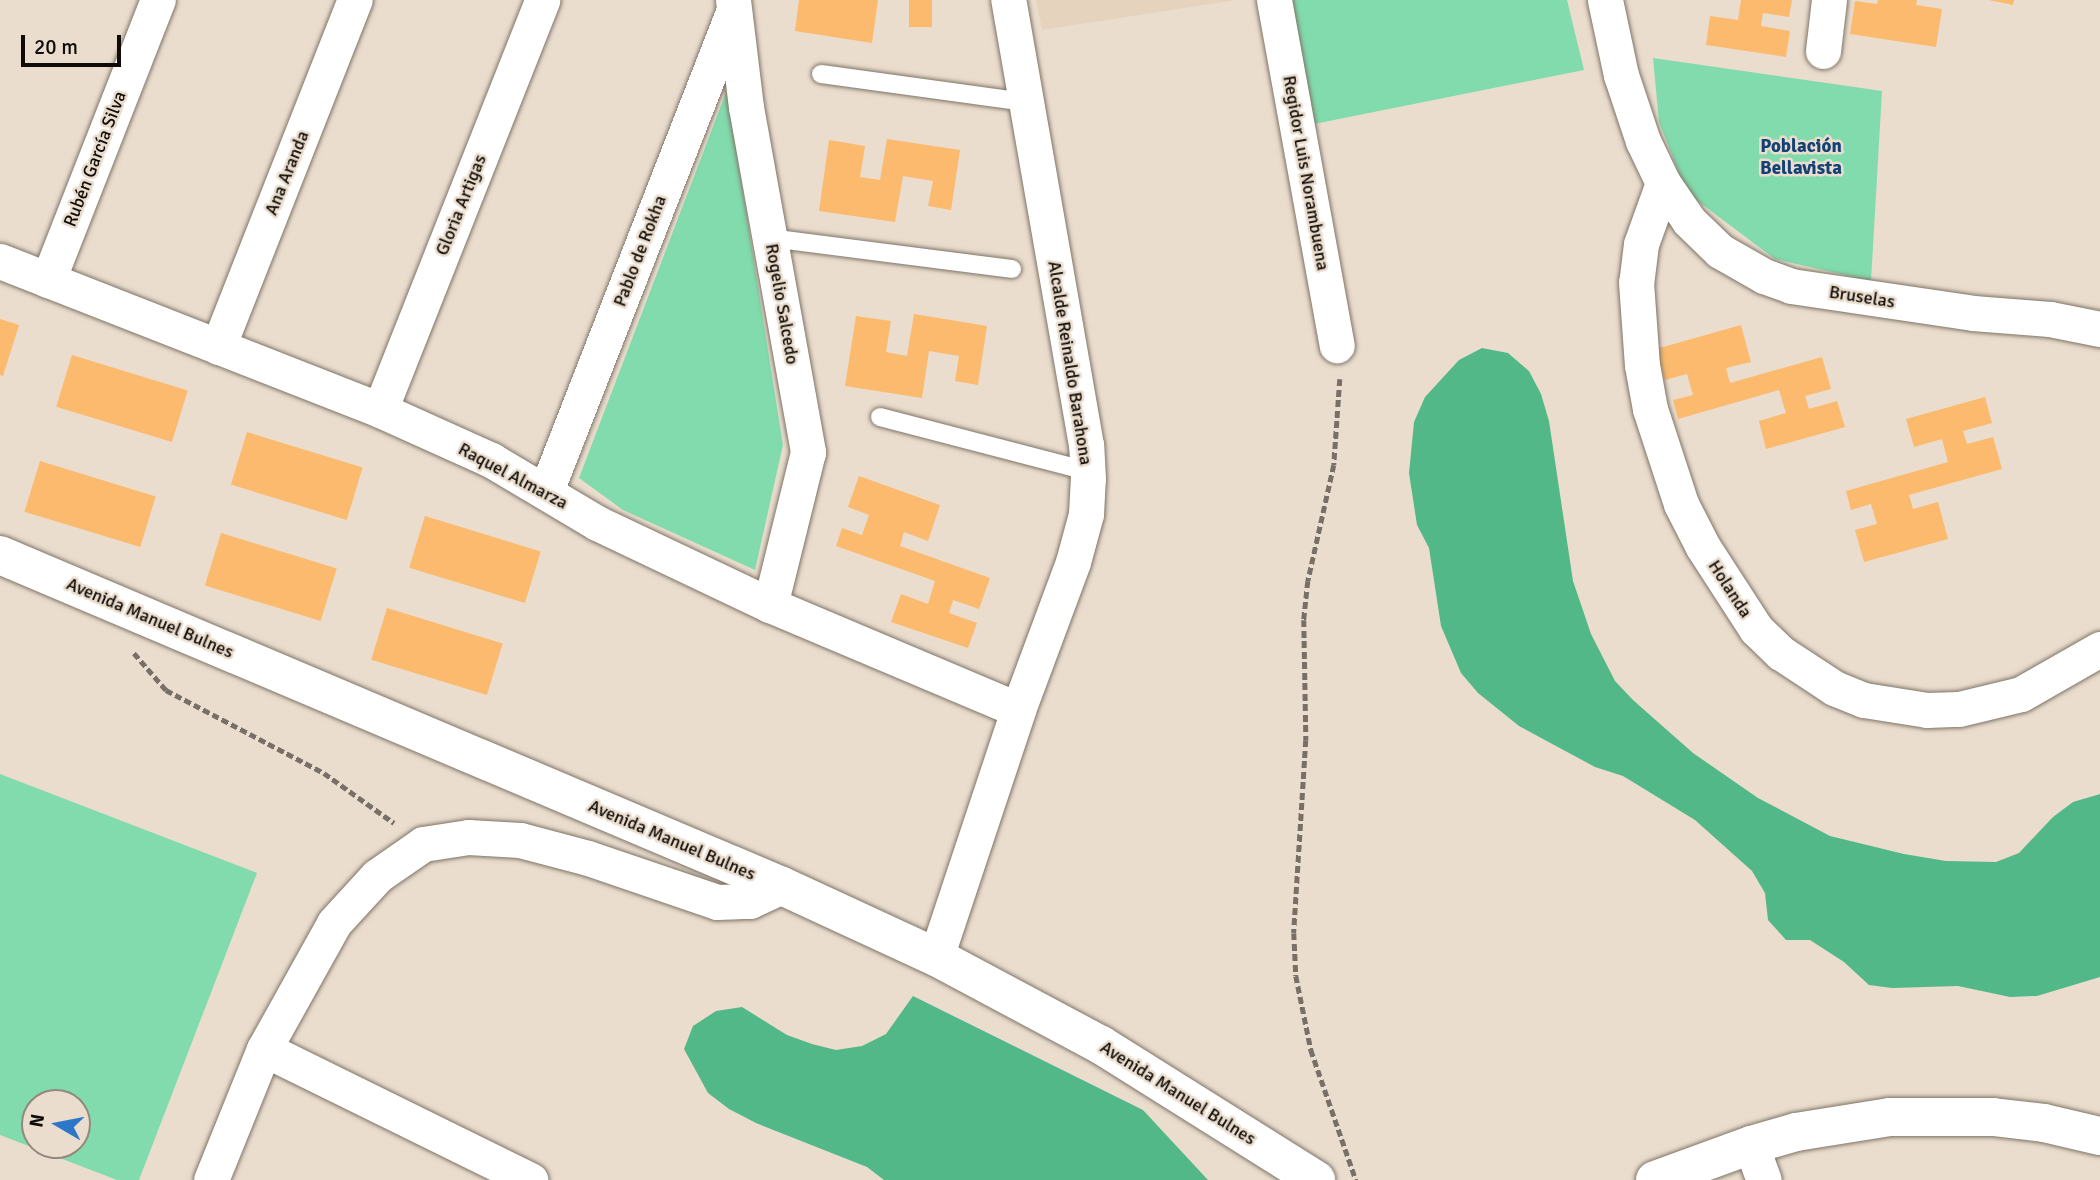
<!DOCTYPE html>
<html>
<head>
<meta charset="utf-8">
<style>
  body { margin:0 }
  #map { position:relative; width:2100px; height:1180px; overflow:hidden; background:#eaddce; font-family:Signika,sans-serif }
  div>[style] { position:absolute }
  .built>* { inset:0; background:#e5d3be }
  .green>* { inset:0; background:#82dbad }
  .forest>* { inset:0; background:#53b888 }
  .building>* { inset:0; background:#fbba6d; transform-origin:0 0 }
  .path>* { height:4.5px; margin-top:-2.25px; transform-origin:0; background:repeating-linear-gradient(90deg,#786f66 0 7px,transparent 0 10.5px) }
  .roads { filter:drop-shadow(0 0 2px #7f7466) drop-shadow(0 0 2px #7f7466) }
  .service>* { height:18px; margin:-9px; padding:0 9px; transform-origin:9px; border-radius:9px; background:#fff }
  .minor>* { height:35px; margin:-17.5px; padding:0 17.5px; transform-origin:17.5px; border-radius:17.5px; background:#fff }
  .tertiary>* { height:38px; margin:-19px; padding:0 19px; transform-origin:19px; border-radius:19px; background:#fff }
  span { translate:-50% -50%; white-space:nowrap; text-align:center; line-height:1.15; -webkit-text-stroke:5px #eaddce; paint-order:stroke }
  .street-label { font-size:18px; color:#0f0b06 }
  .neighbourhood-label { font-size:19px; color:#124275; font-weight:700 }
  .north { position:absolute; left:21px; top:1089px; width:70px; height:70px; box-sizing:border-box; background:#eaddce; border:2px solid #92897e; border-radius:50%; rotate:280deg; font-size:19px; font-weight:700; line-height:28px; text-align:center; color:#0f0b06 }
  .north::after { content:''; display:block; margin:auto; width:24px; height:32px; background:#2c77c7; clip-path:polygon(50% 0,100% 100%,50% 72%,0 100%) }
  .scale { position:absolute; left:21px; top:35px; width:100px; height:32px; box-sizing:border-box; border:4px solid #0f0b06; border-top:0; padding-left:9px; font-size:21px; line-height:24px; white-space:nowrap; color:#0f0b06; -webkit-text-stroke:5px #eaddce; paint-order:stroke }
</style>
</head>
<body>
<div id="map">
  <div class="built">
    <i style="clip-path:polygon(1036px 0,1236px 0,1042px 30px)"></i>
  </div>
  <div class="green">
    <i style="clip-path:polygon(1291px 0,1567px 0,1584px 70px,1314px 124px)"></i>
    <i style="clip-path:polygon(1653px 58px,1882px 91px,1871px 281px,1775px 259px,1687px 193px,1659px 122px)"></i>
    <i style="clip-path:polygon(727px 90px,783px 445px,755px 570px,623px 510px,579px 478px)"></i>
    <i style="clip-path:polygon(evenodd,0 774px,257px 873px,139px 1180px,117px 1180px,0 1135px,0 774px,35px 1103px,77px 1103px,77px 1145px,35px 1145px,35px 1103px)"></i>
  </div>
  <div class="forest">
    <i style="clip-path:polygon(1482px 348px,1508px 353px,1529px 371px,1541px 394px,1549px 421px,1573px 581px,1591px 634px,1615px 681px,1633px 700px,1693px 753px,1758px 798px,1830px 836px,1904px 854px,1946px 861px,1996px 862px,2019px 853px,2053px 817px,2073px 802px,2100px 794px,2100px 977px,2037px 996px,2010px 997px,1958px 986px,1892px 988px,1869px 985px,1844px 962px,1810px 940px,1786px 940px,1768px 920px,1765px 893px,1752px 871px,1695px 820px,1623px 776px,1595px 767px,1519px 726px,1478px 693px,1461px 673px,1441px 626px,1429px 548px,1417px 525px,1409px 473px,1414px 422px,1425px 397px,1459px 360px)"></i>
    <i style="clip-path:polygon(913px 996px,1143px 1110px,1208px 1180px,884px 1180px,867px 1167px,756px 1123px,729px 1109px,708px 1093px,684px 1049px,693px 1026px,716px 1011px,742px 1007px,787px 1035px,812px 1044px,836px 1050px,862px 1046px,886px 1034px)"></i>
  </div>
  <div class="building">
    <i style="clip-path:polygon(799px 0,878px 0,872px 43px,795px 31px)"></i>
    <i style="left:909px;top:0;width:23px;height:27px"></i>
    <i style="clip-path:polygon(1741px 0,1792px 0,1789px 17px,1763px 13px,1761px 26px,1790px 31px,1786px 57px,1706px 45px,1710px 16px,1738px 20px)"></i>
    <i style="clip-path:polygon(1878px 0,1917px 0,1916px 5px,1942px 9px,1936px 47px,1850px 34px,1855px 1px,1877px 4px)"></i>
    <i style="clip-path:polygon(1989px 0,2014px 0,2013px 5px)"></i>
    <i style="clip-path:polygon(887px 139px,960px 150px,951px 210px,928px 206px,933px 181px,903px 176px,895px 222px,819px 211px,829px 140px,865px 146px,860px 177px,880px 180px)"></i>
    <i style="clip-path:polygon(914px 314px,987px 326px,978px 385px,955px 381px,959px 356px,929px 351px,922px 398px,845px 386px,856px 316px,891px 321px,886px 352px,907px 356px)"></i>
    <i style="clip-path:polygon(0 319px,19px 325px,3px 376px,0 375px)"></i>
    <i style="clip-path:polygon(1741px 325px,1751px 362px,1726px 368px,1730px 383px,1822px 357px,1831px 389px,1805px 396px,1809px 409px,1837px 401px,1845px 427px,1766px 449px,1759px 421px,1786px 413px,1779px 390px,1678px 419px,1673px 400px,1693px 395px,1687px 374px,1665px 380px,1656px 349px)"></i>
    <i style="left:72px;top:355px;width:121px;height:54px;rotate:17deg"></i>
    <i style="clip-path:polygon(1985px 397px,1992px 423px,1963px 431px,1967px 444px,1993px 437px,2002px 469px,1909px 495px,1913px 509px,1938px 502px,1948px 539px,1864px 562px,1855px 530px,1877px 524px,1871px 504px,1851px 510px,1846px 491px,1948px 462px,1942px 439px,1914px 447px,1906px 419px)"></i>
    <i style="left:247px;top:432px;width:121px;height:55px;rotate:17deg"></i>
    <i style="left:40px;top:461px;width:121px;height:53px;rotate:17deg"></i>
    <i style="clip-path:polygon(859px 476px,940px 505px,928px 541px,904px 532px,900px 546px,990px 578px,979px 609px,953px 600px,949px 613px,977px 623px,968px 648px,891px 622px,901px 594px,928px 604px,935px 581px,836px 546px,842px 528px,862px 535px,869px 515px,848px 507px)"></i>
    <i style="left:425px;top:516px;width:121px;height:54px;rotate:17deg"></i>
    <i style="left:221px;top:533px;width:121px;height:55px;rotate:17deg"></i>
    <i style="left:387px;top:608px;width:121px;height:54px;rotate:17deg"></i>
  </div>
  <div class="path">
    <i style="left:1340px;top:379px;width:86px;rotate:94deg"></i>
    <i style="left:1334px;top:465px;width:119px;rotate:102.6deg"></i>
    <i style="left:1308px;top:581px;width:39px;rotate:96deg"></i>
    <i style="left:1304px;top:620px;width:120px;rotate:89deg"></i>
    <i style="left:1306px;top:740px;width:193px;rotate:93.6deg"></i>
    <i style="left:1294px;top:933px;width:43px;rotate:87.3deg"></i>
    <i style="left:1296px;top:976px;width:76px;rotate:78.5deg"></i>
    <i style="left:1311px;top:1050px;width:138px;rotate:70.9deg"></i>
    <i style="left:134px;top:653px;width:49px;rotate:49.1deg"></i>
    <i style="left:166px;top:690px;width:178px;rotate:27.7deg"></i>
    <i style="left:324px;top:773px;width:86px;rotate:35.5deg"></i>
  </div>
  <div class="roads">
    <div class="service">
      <i style="left:821px;top:74px;width:207px;rotate:7.8deg"></i>
      <i style="left:770px;top:238px;width:244px;rotate:7.3deg"></i>
      <i style="left:880px;top:417px;width:215px;rotate:14.6deg"></i>
    </div>
    <div class="minor">
      <i style="left:733px;top:0;width:108px;rotate:83.1deg"></i>
      <i style="left:746px;top:107px;width:351px;rotate:79.8deg"></i>
      <i style="left:808px;top:452px;width:158px;rotate:103.9deg"></i>
      <i style="left:1274px;top:0;width:351px;rotate:79.7deg"></i>
      <i style="left:1605px;top:0;width:77px;rotate:78deg"></i>
      <i style="left:1621px;top:75px;width:70px;rotate:71.6deg"></i>
      <i style="left:1643px;top:141px;width:47px;rotate:64.5deg"></i>
      <i style="left:1663px;top:183px;width:46px;rotate:55.6deg"></i>
      <i style="left:1689px;top:221px;width:43px;rotate:44.1deg"></i>
      <i style="left:1720px;top:251px;width:51px;rotate:29.6deg"></i>
      <i style="left:1764px;top:276px;width:29px;rotate:20deg"></i>
      <i style="left:1791px;top:286px;width:184px;rotate:8.4deg"></i>
      <i style="left:1973px;top:313px;width:77px;rotate:4.5deg"></i>
      <i style="left:2050px;top:319px;width:51px;rotate:11.3deg"></i>
      <i style="left:1823px;top:51px;width:51px;rotate:-83.3deg"></i>
      <i style="left:1663px;top:183px;width:65px;rotate:109.8deg"></i>
      <i style="left:1641px;top:244px;width:38px;rotate:97deg"></i>
      <i style="left:1636px;top:282px;width:83px;rotate:85.9deg"></i>
      <i style="left:1642px;top:365px;width:45px;rotate:79.7deg"></i>
      <i style="left:1650px;top:409px;width:100px;rotate:71.9deg"></i>
      <i style="left:1681px;top:504px;width:48px;rotate:62.9deg"></i>
      <i style="left:1703px;top:547px;width:98px;rotate:57.1deg"></i>
      <i style="left:1756px;top:629px;width:35px;rotate:44deg"></i>
      <i style="left:1781px;top:653px;width:64px;rotate:33.4deg"></i>
      <i style="left:1834px;top:688px;width:32px;rotate:22deg"></i>
      <i style="left:1864px;top:700px;width:64px;rotate:9deg"></i>
      <i style="left:1927px;top:710px;width:32px;rotate:-2deg"></i>
      <i style="left:1959px;top:709px;width:64px;rotate:-13.6deg"></i>
      <i style="left:2021px;top:694px;width:91px;rotate:-29.7deg"></i>
      <i style="left:0;top:261px;width:408px;rotate:21.4deg"></i>
      <i style="left:380px;top:410px;width:122px;rotate:24.2deg"></i>
      <i style="left:491px;top:460px;width:123px;rotate:30.7deg"></i>
      <i style="left:597px;top:523px;width:191px;rotate:25.4deg"></i>
      <i style="left:770px;top:605px;width:269px;rotate:22.9deg"></i>
      <i style="left:48px;top:280px;width:301px;rotate:-68.6deg"></i>
      <i style="left:218px;top:347px;width:373px;rotate:-68.5deg"></i>
      <i style="left:380px;top:410px;width:441px;rotate:-68.4deg"></i>
      <i style="left:546px;top:491px;width:511px;rotate:-68.66deg"></i>
      <i style="left:936px;top:957px;width:260px;rotate:-71.6deg"></i>
      <i style="left:1018px;top:710px;width:158px;rotate:-69.6deg"></i>
      <i style="left:1073px;top:562px;width:50px;rotate:-74.8deg"></i>
      <i style="left:1086px;top:514px;width:35px;rotate:-87deg"></i>
      <i style="left:1088px;top:479px;width:34px;rotate:-93deg"></i>
      <i style="left:1086px;top:445px;width:452px;rotate:-99.9deg"></i>
      <i style="left:264px;top:1049px;width:297px;rotate:26.2deg"></i>
      <i style="left:1751px;top:1145px;width:37px;rotate:70deg"></i>
      <i style="left:211px;top:1180px;width:141px;rotate:-68deg"></i>
      <i style="left:264px;top:1049px;width:144px;rotate:-60.9deg"></i>
      <i style="left:334px;top:923px;width:64px;rotate:-47.5deg"></i>
      <i style="left:377px;top:876px;width:56px;rotate:-34.8deg"></i>
      <i style="left:423px;top:844px;width:46px;rotate:-8.8deg"></i>
      <i style="left:468px;top:837px;width:52px;rotate:3.3deg"></i>
      <i style="left:520px;top:840px;width:70px;rotate:14.8deg"></i>
      <i style="left:588px;top:858px;width:136px;rotate:18.8deg"></i>
      <i style="left:717px;top:902px;width:33px;rotate:-2deg"></i>
      <i style="left:750px;top:901px;width:35px;rotate:-25deg"></i>
    </div>
    <div class="tertiary">
      <i style="left:0;top:555px;width:849px;rotate:22.94deg"></i>
      <i style="left:782px;top:886px;width:170px;rotate:24.8deg"></i>
      <i style="left:936px;top:957px;width:187px;rotate:28.1deg"></i>
      <i style="left:1101px;top:1045px;width:254px;rotate:32.1deg"></i>
      <i style="left:1655px;top:1180px;width:102px;rotate:-20deg"></i>
      <i style="left:1751px;top:1145px;width:47px;rotate:-16.1deg"></i>
      <i style="left:1796px;top:1132px;width:95px;rotate:-9.1deg"></i>
      <i style="left:1890px;top:1117px;width:103px"></i>
      <i style="left:1993px;top:1117px;width:51px;rotate:6.7deg"></i>
      <i style="left:2044px;top:1123px;width:57px;rotate:13.1deg"></i>
    </div>
  </div>
  <div class="street-label">
    <span style="left:95px;top:159px;rotate:-69deg">Rubén García Silva</span>
    <span style="left:287px;top:173px;rotate:-68deg">Ana Aranda</span>
    <span style="left:1306px;top:173px;rotate:80deg">Regidor Luis Norambuena</span>
    <span style="left:461px;top:205px;rotate:-68deg">Gloria Artigas</span>
    <span style="left:640px;top:251px;rotate:-69deg">Pablo de Rokha</span>
    <span style="left:1862px;top:297px;rotate:9deg">Bruselas</span>
    <span style="left:782px;top:304px;rotate:80deg">Rogelio Salcedo</span>
    <span style="left:1070px;top:363px;rotate:81deg">Alcalde Reinaldo Barahona</span>
    <span style="left:513px;top:476px;rotate:28deg">Raquel Almarza</span>
    <span style="left:1730px;top:589px;rotate:57deg">Holanda</span>
    <span style="left:150px;top:618px;rotate:23deg">Avenida Manuel Bulnes</span>
    <span style="left:672px;top:840px;rotate:23deg">Avenida Manuel Bulnes</span>
    <span style="left:1178px;top:1093px;rotate:32deg">Avenida Manuel Bulnes</span>
  </div>
  <div class="neighbourhood-label">
    <span style="left:1801px;top:158px">Población<br>Bellavista</span>
  </div>
  <div class="north">N</div>
  <div class="scale">20 m</div>
</div>
</body>
</html>
